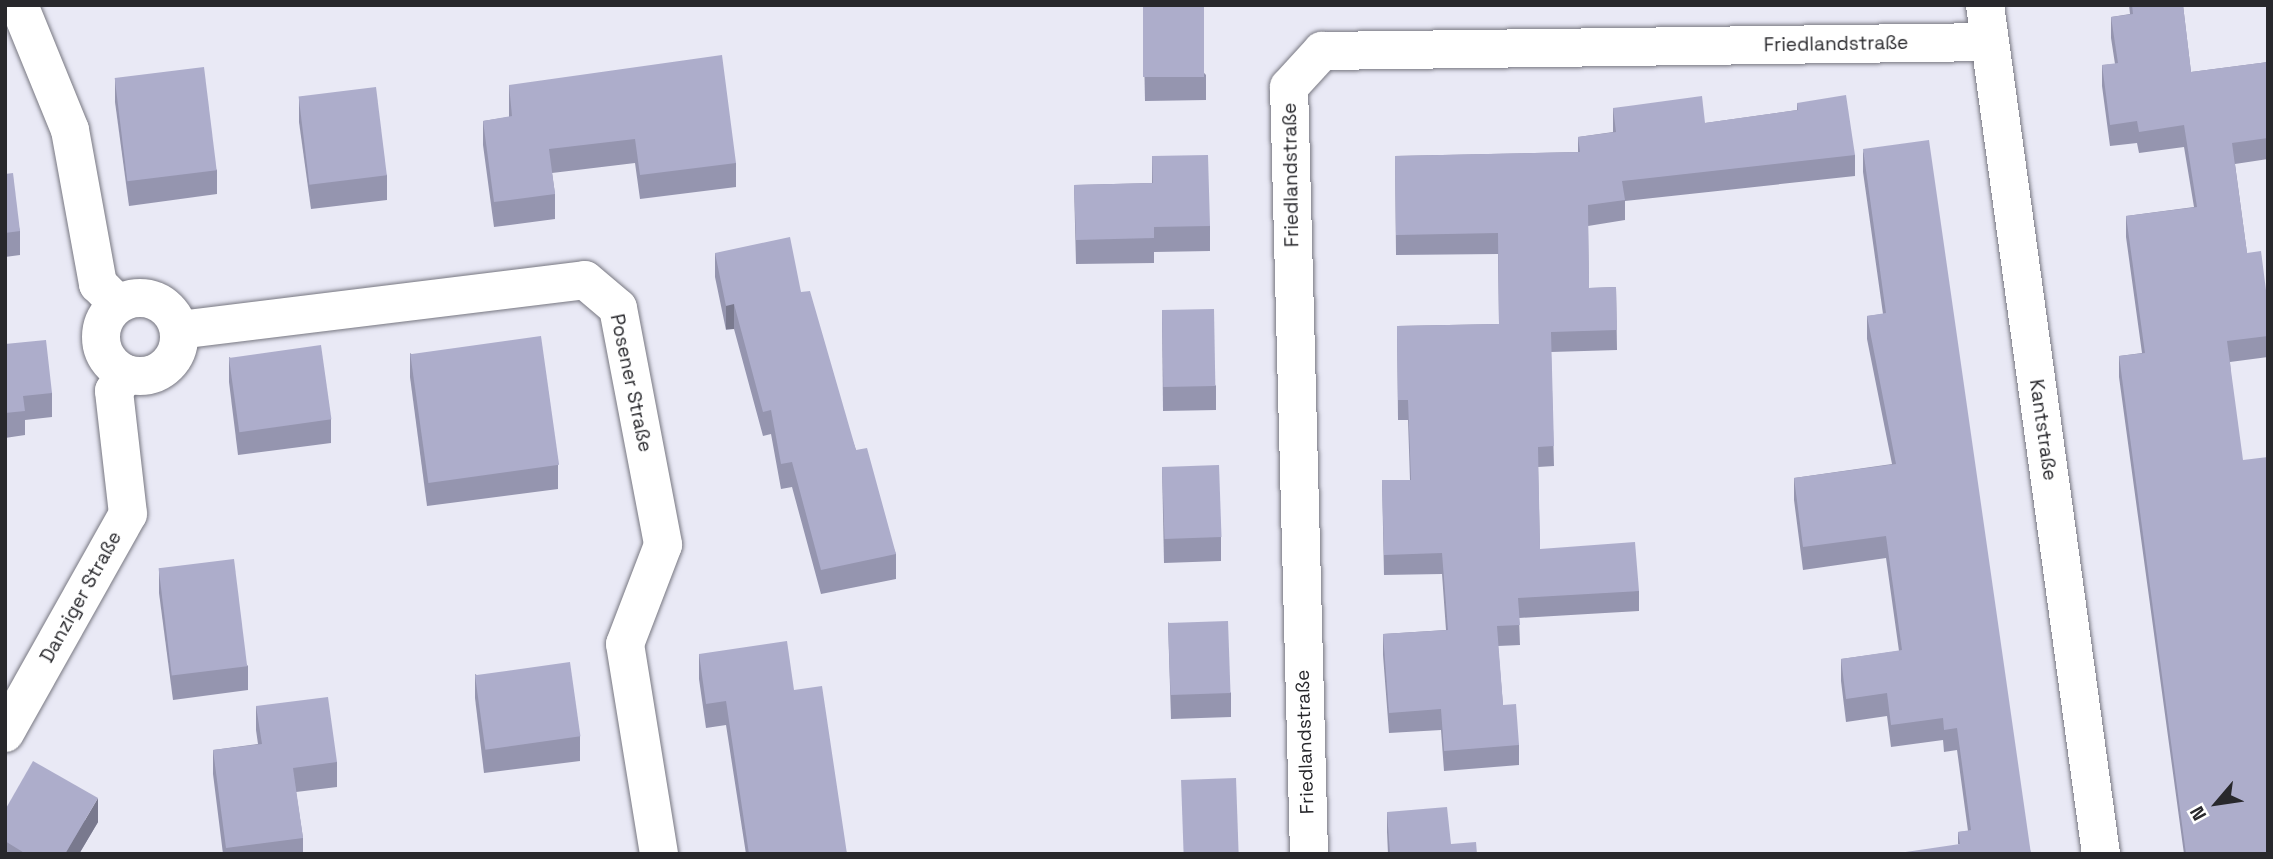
<!DOCTYPE html>
<html>
<head>
<meta charset="utf-8">
<style>
  body { margin:0 }
  #map { position:relative; width:2273px; height:859px; overflow:hidden; background:#e9e9f5; font-family:"Space Grotesk",sans-serif }
  div>[style] { position:absolute }
  .roads { filter:drop-shadow(0 0 2px #777781) drop-shadow(0 0 2px #777781) }
  .minor>* { height:38px; margin:-19px; padding:0 19px; transform-origin:19px; border-radius:19px; background:#fff }
  .minor>.ring { margin:-19px; padding:0; box-sizing:content-box; background:none; border:38px solid #fff; border-radius:50% }
  .wall>* { inset:0; background:#9595af }
  .shaded-wall>* { inset:0; background:#79798e; transform-origin:0 0 }
  .building>* { inset:0; background:#adadcb; transform-origin:0 0 }
  span { translate:-50% -50%; white-space:nowrap; text-align:center; line-height:1.15; -webkit-text-stroke:5px #fff; paint-order:stroke }
  .street-label { font-size:19px; color:#28282c }
  .frame { position:absolute; inset:0; border:7px solid #28282c; pointer-events:none }
  .north { position:absolute; left:2182px; top:768px; width:70px; height:70px; -webkit-text-stroke:5px #fff; paint-order:stroke; rotate:241deg; font-size:19px; font-weight:700; line-height:28px; text-align:center; color:#28282c }
  .north::after { content:''; display:block; margin:auto; width:24px; height:32px; background:#28282c; clip-path:polygon(50% 0,100% 100%,50% 72%,0 100%) }
</style>
</head>
<body>
<div id="map">
  <div class="roads">
    <div class="minor">
      <i style="left:19px;top:5px;width:135px;rotate:67.8deg"></i>
      <i style="left:70px;top:130px;width:157px;rotate:79.7deg"></i>
      <i style="left:98px;top:284px;width:28px;rotate:45deg"></i>
      <i style="left:1985px;top:5px;width:857px;rotate:82.22deg"></i>
      <i class="ring" style="left:101px;top:298px;width:40px;height:40px"></i>
      <i style="left:179px;top:330px;width:409px;rotate:-7deg"></i>
      <i style="left:585px;top:280px;width:43px;rotate:40.3deg"></i>
      <i style="left:618px;top:308px;width:241px;rotate:79.2deg"></i>
      <i style="left:663px;top:545px;width:106px;rotate:111deg"></i>
      <i style="left:625px;top:644px;width:213px;rotate:80.8deg"></i>
      <i style="left:5px;top:733px;width:251px;rotate:-60.7deg"></i>
      <i style="left:128px;top:514px;width:124px;rotate:-96.5deg"></i>
      <i style="left:114px;top:391px;width:21px;rotate:-55deg"></i>
      <i style="left:1309px;top:854px;width:767px;rotate:-91.49deg"></i>
      <i style="left:1289px;top:87px;width:49px;rotate:-47.5deg"></i>
      <i style="left:1322px;top:51px;width:668px;rotate:-0.77deg"></i>
    </div>
  </div>
  <div class="wall">
    <i style="clip-path:polygon(1143px 5px,1206px 75px,1206px 100px,1145px 101px)"></i>
    <i style="clip-path:polygon(2129px 5px,2183px 5px,2191px 72px,2268px 62px,2268px 159px,2235px 164px,2247px 253px,2268px 306px,2268px 357px,2230px 362px,2268px 854px,2184px 854px,2119px 377px,2119px 356px,2142px 353px,2126px 237px,2126px 216px,2194px 207px,2184px 147px,2139px 153px,2137px 143px,2110px 146px,2102px 86px,2102px 65px,2115px 64px,2111px 38px,2111px 17px,2130px 14px)"></i>
    <i style="clip-path:polygon(115px 78px,217px 170px,217px 194px,129px 206px,115px 102px)"></i>
    <i style="clip-path:polygon(509px 85px,736px 163px,736px 187px,640px 199px,635px 163px,552px 173px,555px 194px,555px 219px,494px 227px,483px 145px,483px 121px,509px 117px)"></i>
    <i style="clip-path:polygon(299px 97px,387px 175px,387px 200px,311px 209px,299px 122px)"></i>
    <i style="clip-path:polygon(1797px 103px,1855px 155px,1855px 176px,1625px 201px,1625px 220px,1588px 226px,1589px 288px,1616px 287px,1617px 350px,1551px 352px,1554px 466px,1538px 467px,1540px 549px,1639px 591px,1639px 611px,1519px 618px,1520px 645px,1498px 646px,1503px 705px,1519px 745px,1519px 765px,1444px 771px,1441px 730px,1389px 733px,1383px 655px,1383px 634px,1446px 630px,1442px 574px,1384px 575px,1382px 480px,1410px 480px,1408px 420px,1398px 420px,1397px 326px,1499px 324px,1498px 254px,1396px 255px,1395px 156px,1578px 152px,1578px 137px,1613px 132px,1613px 108px,1705px 123px,1797px 110px)"></i>
    <i style="clip-path:polygon(1863px 149px,2031px 854px,1958px 844px,1958px 832px,1968px 831px,1957px 750px,1944px 752px,1943px 740px,1891px 747px,1887px 716px,1846px 722px,1841px 681px,1841px 659px,1899px 651px,1886px 558px,1803px 570px,1794px 500px,1794px 478px,1892px 464px,1867px 339px,1867px 316px,1883px 314px,1863px 172px)"></i>
    <i style="clip-path:polygon(1152px 156px,1210px 226px,1210px 251px,1154px 252px,1154px 263px,1076px 264px,1074px 185px,1152px 183px)"></i>
    <i style="clip-path:polygon(5px 174px,20px 231px,20px 255px,5px 257px)"></i>
    <i style="clip-path:polygon(715px 253px,801px 292px,856px 450px,896px 554px,896px 579px,821px 594px,792px 487px,781px 489px,771px 434px,763px 436px,734px 329px,726px 330px,715px 277px)"></i>
    <i style="clip-path:polygon(1162px 310px,1216px 386px,1216px 410px,1163px 411px)"></i>
    <i style="clip-path:polygon(5px 344px,52px 393px,52px 417px,25px 420px,25px 435px,5px 438px)"></i>
    <i style="clip-path:polygon(410px 353px,558px 465px,558px 489px,427px 506px,410px 377px)"></i>
    <i style="clip-path:polygon(229px 357px,331px 419px,331px 443px,238px 455px,229px 382px)"></i>
    <i style="clip-path:polygon(1162px 467px,1221px 537px,1221px 561px,1164px 563px)"></i>
    <i style="clip-path:polygon(159px 568px,248px 666px,248px 690px,173px 700px,159px 593px)"></i>
    <i style="clip-path:polygon(1168px 622px,1231px 693px,1231px 717px,1171px 719px)"></i>
    <i style="clip-path:polygon(699px 654px,794px 690px,847px 854px,746px 854px,726px 725px,706px 728px,699px 679px)"></i>
    <i style="clip-path:polygon(475px 674px,580px 736px,580px 761px,484px 773px,475px 698px)"></i>
    <i style="clip-path:polygon(256px 706px,337px 762px,337px 787px,296px 792px,303px 838px,303px 854px,223px 854px,213px 774px,213px 750px,258px 744px,256px 730px)"></i>
    <i style="clip-path:polygon(5px 810px,98px 822px,79px 854px,5px 854px)"></i>
    <i style="clip-path:polygon(1387px 812px,1451px 844px,1477px 854px,1388px 854px,1387px 832px)"></i>
  </div>
  <div class="shaded-wall">
    <i style="left:734px;top:304px;width:25px;height:8px;rotate:90deg"></i>
    <i style="clip-path:polygon(7px 553px,7px 577px,5px 579px,5px 555px)"></i>
    <i style="clip-path:polygon(98px 798px,98px 822px,79px 854px,65px 854px)"></i>
  </div>
  <div class="building">
    <i style="left:1143px;top:5px;width:61px;height:72px"></i>
    <i style="clip-path:polygon(2132px 5px,2183px 5px,2191px 72px,2268px 62px,2268px 138px,2232px 143px,2247px 253px,2261px 251px,2268px 306px,2268px 336px,2227px 341px,2243px 460px,2268px 457px,2268px 854px,2186px 854px,2119px 356px,2145px 353px,2126px 216px,2197px 207px,2184px 125px,2139px 132px,2137px 121px,2110px 125px,2102px 65px,2118px 63px,2111px 17px,2133px 14px)"></i>
    <i style="clip-path:polygon(722px 55px,736px 163px,640px 175px,635px 139px,549px 149px,555px 194px,494px 202px,483px 121px,512px 116px,509px 85px)"></i>
    <i style="left:204px;top:67px;width:104px;height:90px;rotate:83deg"></i>
    <i style="left:376px;top:87px;width:89px;height:78px;rotate:83deg"></i>
    <i style="clip-path:polygon(1846px 95px,1855px 155px,1622px 181px,1625px 200px,1588px 205px,1589px 288px,1616px 287px,1617px 330px,1551px 332px,1554px 446px,1538px 447px,1540px 549px,1635px 542px,1639px 591px,1518px 598px,1520px 625px,1497px 626px,1503px 705px,1516px 704px,1519px 745px,1444px 751px,1441px 709px,1389px 713px,1383px 634px,1448px 630px,1442px 553px,1384px 555px,1382px 480px,1411px 480px,1408px 400px,1398px 400px,1397px 326px,1499px 324px,1498px 233px,1396px 235px,1395px 156px,1580px 152px,1578px 137px,1616px 132px,1613px 108px,1702px 96px,1705px 123px,1798px 110px,1797px 103px)"></i>
    <i style="clip-path:polygon(1929px 140px,2031px 854px,1892px 854px,1960px 844px,1958px 832px,1971px 830px,1957px 728px,1944px 730px,1943px 718px,1891px 725px,1887px 693px,1846px 699px,1841px 659px,1902px 650px,1886px 536px,1803px 547px,1794px 478px,1896px 464px,1867px 316px,1886px 313px,1863px 149px)"></i>
    <i style="clip-path:polygon(1208px 155px,1210px 226px,1154px 227px,1154px 238px,1076px 240px,1074px 185px,1153px 183px,1152px 156px)"></i>
    <i style="clip-path:polygon(13px 173px,20px 231px,5px 233px,5px 174px)"></i>
    <i style="clip-path:polygon(790px 237px,801px 292px,810px 291px,856px 450px,867px 448px,896px 554px,821px 570px,792px 462px,781px 464px,771px 410px,763px 412px,734px 304px,726px 306px,715px 253px)"></i>
    <i style="left:1214px;top:309px;width:77px;height:52px;rotate:89deg"></i>
    <i style="left:541px;top:336px;width:130px;height:132px;rotate:82deg"></i>
    <i style="clip-path:polygon(46px 340px,52px 393px,23px 396px,25px 411px,5px 413px,5px 344px)"></i>
    <i style="left:321px;top:345px;width:75px;height:93px;rotate:82deg"></i>
    <i style="left:1219px;top:465px;width:72px;height:57px;rotate:88deg"></i>
    <i style="left:234px;top:559px;width:108px;height:76px;rotate:83deg"></i>
    <i style="left:1228px;top:621px;width:72px;height:60px;rotate:88deg"></i>
    <i style="clip-path:polygon(787px 641px,794px 690px,822px 686px,847px 854px,749px 854px,726px 701px,706px 704px,699px 654px)"></i>
    <i style="left:570px;top:662px;width:75px;height:96px;rotate:82deg"></i>
    <i style="clip-path:polygon(328px 697px,337px 762px,293px 768px,303px 838px,226px 848px,213px 750px,262px 744px,256px 706px)"></i>
    <i style="clip-path:polygon(33px 761px,98px 798px,65px 854px,26px 854px,5px 841px,5px 810px)"></i>
    <i style="left:1236px;top:778px;width:76px;height:55px;rotate:88deg"></i>
    <i style="clip-path:polygon(1447px 807px,1451px 844px,1476px 842px,1477px 854px,1390px 854px,1387px 812px)"></i>
  </div>
  <div class="street-label">
    <span style="left:1836px;top:44px;rotate:-1deg">Friedlandstraße</span>
    <span style="left:1291px;top:175px;rotate:-91deg">Friedlandstraße</span>
    <span style="left:631px;top:383px;rotate:78deg">Posener Straße</span>
    <span style="left:2043px;top:430px;rotate:82deg">Kantstraße</span>
    <span style="left:81px;top:597px;rotate:-61deg">Danziger Straße</span>
    <span style="left:1305px;top:742px;rotate:-92deg">Friedlandstraße</span>
  </div>
  <div class="frame"></div>
  <div class="north">N</div>
</div>
</body>
</html>
